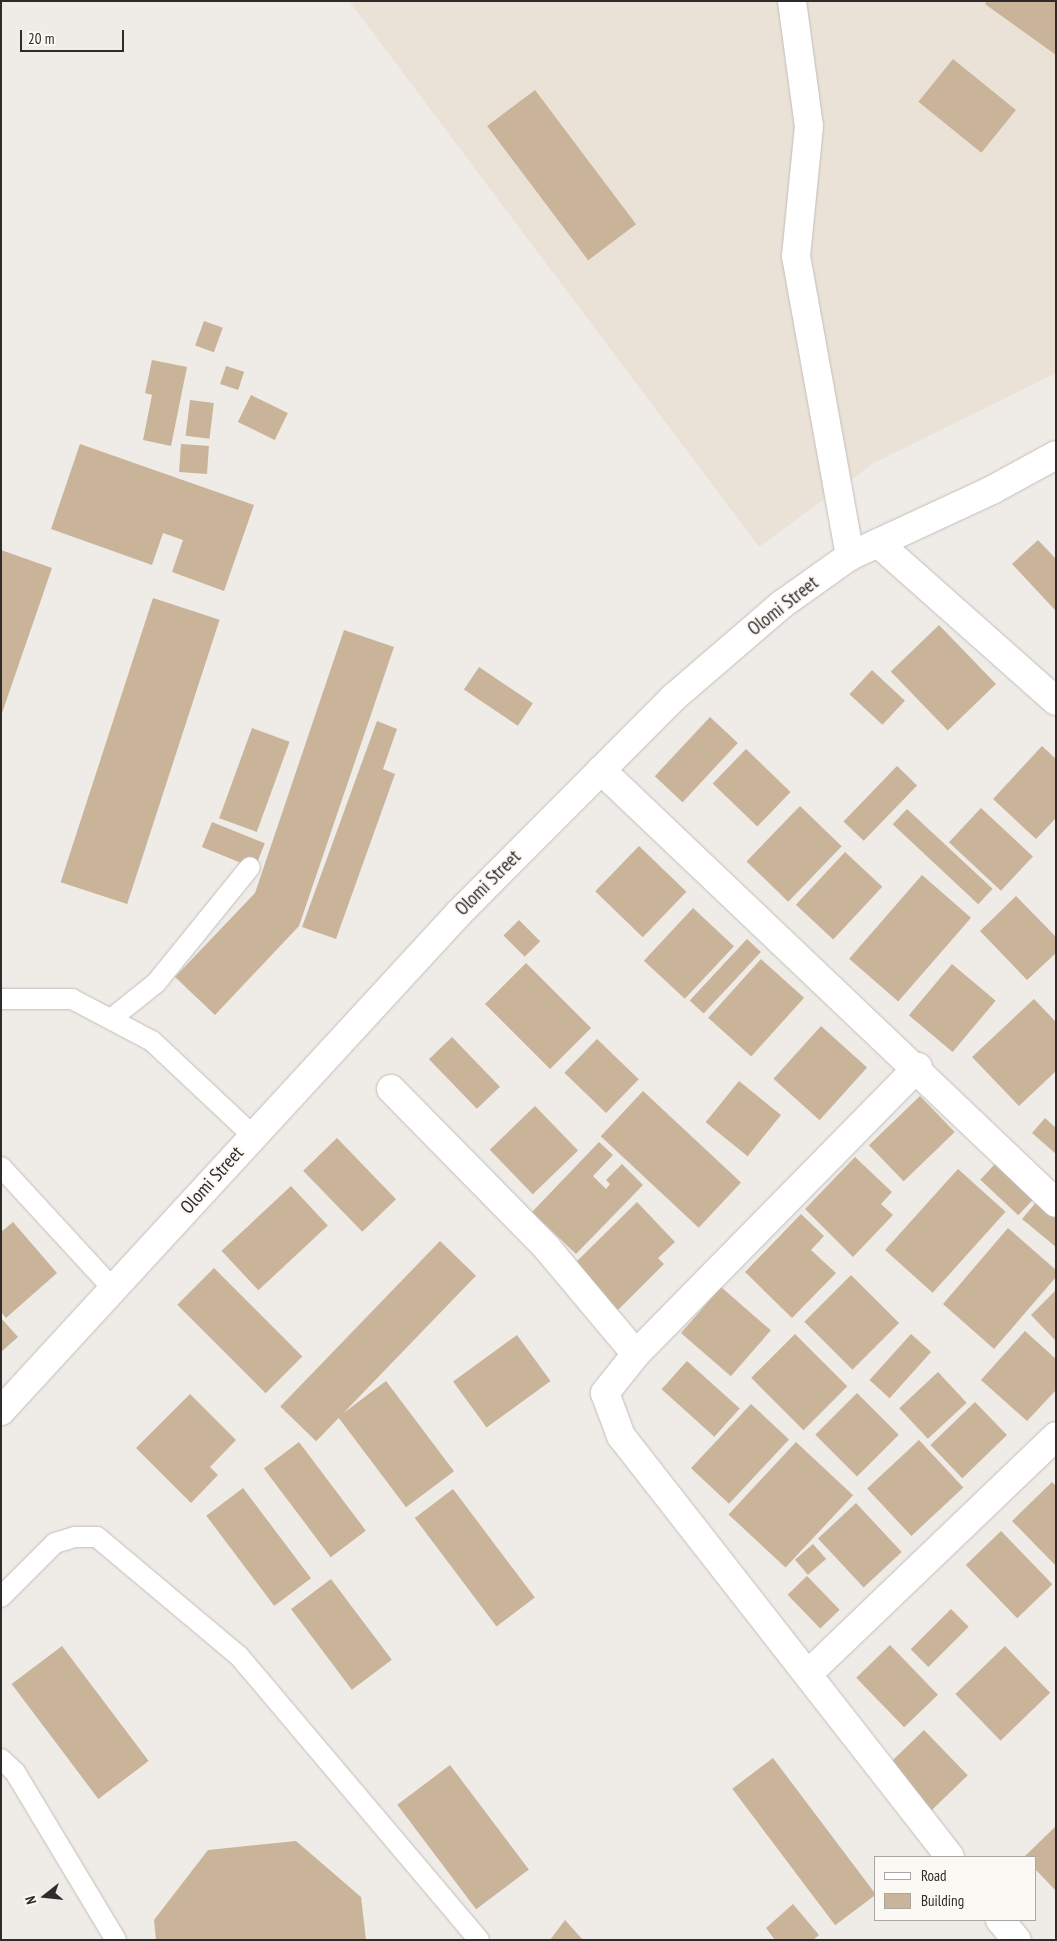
<!DOCTYPE html>
<html>
<head>
<meta charset="utf-8">
<style>
  body { margin:0 }
  #map { position:relative; width:1057px; height:1941px; overflow:hidden; background:#efebe7; font-family:"PT Sans Narrow",sans-serif }
  div>[style] { position:absolute }
  .built>* { inset:0; background:#ebe2d7 }
  .building>* { inset:0; background:#c9b499; transform-origin:0 0 }
  .roads { filter:drop-shadow(0 0 1px #c2beba) drop-shadow(0 0 1px #c2beba) }
  .service>* { height:20px; margin:-10px; padding:0 10px; transform-origin:10px; border-radius:10px; background:#fff }
  .minor>* { height:28px; margin:-14px; padding:0 14px; transform-origin:14px; border-radius:14px; background:#fff }
  .secondary>* { height:28px; margin:-14px; padding:0 14px; transform-origin:14px; border-radius:14px; background:#fff }
  span { translate:-50% -50%; white-space:nowrap; text-align:center; line-height:1.15; -webkit-text-stroke:4px #fcf8f4; paint-order:stroke }
  .street-label { font-size:19px; color:#2d2c2a }
  .frame { position:absolute; inset:0; border:2px solid #2d2c2a; pointer-events:none }
  .legend { position:absolute; left:874px; top:1856px; width:162px; height:65px; box-sizing:border-box; background:#fcf8f4; border:1px solid #a9a6a3; margin:0; padding:6px 9px; list-style:none; font-size:15px; color:#2d2c2a }
  .legend li { display:flex; align-items:center; gap:10px; height:25px }
  .legend b { width:25px; border:1px solid #a9a6a3 }
  .north { position:absolute; left:20px; top:1871px; width:50px; height:50px; -webkit-text-stroke:4px #fcf8f4; paint-order:stroke; rotate:254deg; font-size:14px; font-weight:700; line-height:20px; text-align:center; color:#2d2c2a }
  .north::after { content:''; display:block; margin:auto; width:18px; height:22px; background:#2d2c2a; clip-path:polygon(50% 0,100% 100%,50% 72%,0 100%) }
  .scale { position:absolute; left:20px; top:30px; width:104px; height:22px; box-sizing:border-box; border:2px solid #2d2c2a; border-top:0; padding-left:6px; font-size:15px; line-height:18px; white-space:nowrap; color:#2d2c2a; -webkit-text-stroke:4px #fcf8f4; paint-order:stroke }
</style>
</head>
<body>
<div id="map">
  <div class="built">
    <i style="clip-path:polygon(349px 1px,1056px 1px,1056px 373px,874px 463px,759px 547px)"></i>
  </div>
  <div class="building">
    <i style="clip-path:polygon(987px 1px,1056px 1px,1056px 55px,985px 4px)"></i>
    <i style="left:953px;top:59px;width:81px;height:55px;rotate:39deg"></i>
    <i style="left:535px;top:90px;width:168px;height:60px;rotate:53deg"></i>
    <i style="left:204px;top:321px;width:20px;height:26px;rotate:20deg"></i>
    <i style="clip-path:polygon(152px 360px,187px 367px,171px 446px,143px 440px,152px 395px,145px 393px)"></i>
    <i style="left:226px;top:366px;width:19px;height:19px;rotate:18deg"></i>
    <i style="left:251px;top:395px;width:41px;height:30px;rotate:26deg"></i>
    <i style="left:190px;top:400px;width:24px;height:36px;rotate:7deg"></i>
    <i style="clip-path:polygon(80px 444px,254px 505px,224px 591px,172px 572px,183px 540px,163px 533px,152px 565px,51px 529px)"></i>
    <i style="left:181px;top:444px;width:28px;height:28px;rotate:4deg"></i>
    <i style="clip-path:polygon(1038px 540px,1056px 559px,1056px 611px,1012px 564px)"></i>
    <i style="clip-path:polygon(1px 550px,52px 568px,2px 713px,1px 713px)"></i>
    <i style="left:153px;top:598px;width:70px;height:299px;rotate:18deg"></i>
    <i style="left:939px;top:625px;width:82px;height:67px;rotate:46deg"></i>
    <i style="clip-path:polygon(344px 630px,394px 647px,299px 926px,215px 1015px,175px 977px,255px 893px)"></i>
    <i style="left:479px;top:667px;width:65px;height:27px;rotate:34deg"></i>
    <i style="left:872px;top:670px;width:45px;height:33px;rotate:43deg"></i>
    <i style="left:710px;top:717px;width:38px;height:81px;rotate:43deg"></i>
    <i style="clip-path:polygon(377px 721px,397px 729px,383px 769px,395px 774px,336px 939px,302px 927px)"></i>
    <i style="left:252px;top:728px;width:40px;height:96px;rotate:20deg"></i>
    <i style="clip-path:polygon(1042px 746px,1056px 759px,1056px 818px,1036px 839px,993px 799px)"></i>
    <i style="left:746px;top:749px;width:62px;height:48px;rotate:44deg"></i>
    <i style="left:897px;top:766px;width:28px;height:77px;rotate:44deg"></i>
    <i style="left:800px;top:806px;width:58px;height:77px;rotate:44deg"></i>
    <i style="left:981px;top:808px;width:71px;height:47px;rotate:43deg"></i>
    <i style="left:907px;top:809px;width:117px;height:21px;rotate:43deg"></i>
    <i style="left:212px;top:822px;width:57px;height:27px;rotate:22deg"></i>
    <i style="left:639px;top:846px;width:66px;height:63px;rotate:44deg"></i>
    <i style="left:845px;top:852px;width:51px;height:72px;rotate:43deg"></i>
    <i style="left:922px;top:875px;width:65px;height:111px;rotate:41deg"></i>
    <i style="clip-path:polygon(1016px 896px,1056px 937px,1056px 953px,1027px 980px,980px 931px)"></i>
    <i style="left:693px;top:908px;width:56px;height:72px;rotate:43deg"></i>
    <i style="left:519px;top:920px;width:30px;height:22px;rotate:45deg"></i>
    <i style="left:747px;top:939px;width:19px;height:84px;rotate:43deg"></i>
    <i style="left:761px;top:959px;width:58px;height:79px;rotate:42deg"></i>
    <i style="left:526px;top:963px;width:92px;height:58px;rotate:45deg"></i>
    <i style="left:952px;top:964px;width:57px;height:67px;rotate:40deg"></i>
    <i style="clip-path:polygon(1034px 999px,1056px 1022px,1056px 1071px,1019px 1106px,972px 1057px)"></i>
    <i style="left:821px;top:1026px;width:62px;height:71px;rotate:42deg"></i>
    <i style="left:452px;top:1037px;width:69px;height:32px;rotate:46deg"></i>
    <i style="left:597px;top:1039px;width:58px;height:47px;rotate:44deg"></i>
    <i style="left:739px;top:1081px;width:54px;height:53px;rotate:39deg"></i>
    <i style="left:643px;top:1091px;width:134px;height:62px;rotate:43deg"></i>
    <i style="left:920px;top:1096px;width:50px;height:71px;rotate:46deg"></i>
    <i style="left:535px;top:1106px;width:62px;height:63px;rotate:46deg"></i>
    <i style="clip-path:polygon(1045px 1118px,1056px 1128px,1056px 1154px,1032px 1133px)"></i>
    <i style="left:337px;top:1138px;width:85px;height:47px;rotate:46deg"></i>
    <i style="clip-path:polygon(599px 1142px,613px 1155px,593px 1176px,606px 1189px,610px 1184px,606px 1180px,622px 1164px,643px 1185px,576px 1254px,532px 1212px)"></i>
    <i style="clip-path:polygon(855px 1157px,892px 1192px,881px 1204px,893px 1215px,853px 1257px,805px 1209px)"></i>
    <i style="left:996px;top:1163px;width:52px;height:23px;rotate:43deg"></i>
    <i style="left:958px;top:1169px;width:64px;height:109px;rotate:42deg"></i>
    <i style="left:291px;top:1186px;width:54px;height:95px;rotate:47deg"></i>
    <i style="clip-path:polygon(1038px 1200px,1056px 1215px,1056px 1247px,1022px 1219px)"></i>
    <i style="clip-path:polygon(637px 1202px,675px 1242px,658px 1258px,664px 1264px,616px 1312px,571px 1267px)"></i>
    <i style="clip-path:polygon(801px 1214px,824px 1236px,811px 1250px,836px 1273px,792px 1318px,745px 1272px)"></i>
    <i style="clip-path:polygon(13px 1222px,57px 1273px,6px 1318px,1px 1312px,1px 1232px)"></i>
    <i style="clip-path:polygon(1008px 1228px,1056px 1270px,1056px 1277px,994px 1349px,943px 1304px)"></i>
    <i style="left:440px;top:1241px;width:50px;height:230px;rotate:44deg"></i>
    <i style="left:214px;top:1268px;width:125px;height:52px;rotate:45deg"></i>
    <i style="left:851px;top:1275px;width:68px;height:66px;rotate:45deg"></i>
    <i style="left:721px;top:1287px;width:66px;height:61px;rotate:41deg"></i>
    <i style="clip-path:polygon(1056px 1290px,1056px 1341px,1031px 1315px)"></i>
    <i style="clip-path:polygon(1px 1318px,18px 1337px,1px 1352px)"></i>
    <i style="clip-path:polygon(1025px 1331px,1056px 1359px,1056px 1390px,1027px 1421px,981px 1380px)"></i>
    <i style="left:795px;top:1334px;width:74px;height:62px;rotate:45deg"></i>
    <i style="left:911px;top:1334px;width:27px;height:62px;rotate:42deg"></i>
    <i style="left:517px;top:1335px;width:57px;height:79px;rotate:54deg"></i>
    <i style="left:687px;top:1361px;width:71px;height:38px;rotate:42deg"></i>
    <i style="left:938px;top:1372px;width:42px;height:53px;rotate:47deg"></i>
    <i style="left:386px;top:1381px;width:113px;height:60px;rotate:53deg"></i>
    <i style="left:857px;top:1393px;width:59px;height:59px;rotate:45deg"></i>
    <i style="clip-path:polygon(190px 1394px,236px 1440px,210px 1467px,218px 1475px,191px 1503px,136px 1448px)"></i>
    <i style="left:975px;top:1402px;width:46px;height:62px;rotate:46deg"></i>
    <i style="left:751px;top:1404px;width:52px;height:88px;rotate:43deg"></i>
    <i style="left:919px;top:1440px;width:65px;height:71px;rotate:47deg"></i>
    <i style="left:299px;top:1442px;width:111px;height:44px;rotate:53deg"></i>
    <i style="left:796px;top:1442px;width:78px;height:99px;rotate:43deg"></i>
    <i style="clip-path:polygon(1052px 1482px,1056px 1486px,1056px 1566px,1012px 1521px)"></i>
    <i style="left:243px;top:1488px;width:113px;height:46px;rotate:53deg"></i>
    <i style="left:453px;top:1489px;width:136px;height:48px;rotate:53deg"></i>
    <i style="left:856px;top:1503px;width:67px;height:52px;rotate:47deg"></i>
    <i style="left:1001px;top:1531px;width:74px;height:49px;rotate:46deg"></i>
    <i style="left:813px;top:1544px;width:20px;height:24px;rotate:49deg"></i>
    <i style="left:807px;top:1576px;width:47px;height:27px;rotate:46deg"></i>
    <i style="left:331px;top:1579px;width:101px;height:50px;rotate:53deg"></i>
    <i style="left:951px;top:1609px;width:25px;height:57px;rotate:45deg"></i>
    <i style="left:890px;top:1645px;width:69px;height:47px;rotate:46deg"></i>
    <i style="left:62px;top:1646px;width:144px;height:63px;rotate:53deg"></i>
    <i style="left:1005px;top:1646px;width:65px;height:69px;rotate:46deg"></i>
    <i style="left:924px;top:1730px;width:63px;height:51px;rotate:46deg"></i>
    <i style="left:773px;top:1758px;width:171px;height:51px;rotate:53deg"></i>
    <i style="left:450px;top:1765px;width:131px;height:66px;rotate:53deg"></i>
    <i style="clip-path:polygon(1056px 1826px,1056px 1891px,1036px 1870px,1036px 1857px,1024px 1857px)"></i>
    <i style="clip-path:polygon(296px 1841px,361px 1897px,366px 1940px,156px 1940px,154px 1920px,208px 1850px)"></i>
    <i style="clip-path:polygon(793px 1904px,819px 1935px,813px 1940px,775px 1940px,766px 1928px)"></i>
    <i style="clip-path:polygon(565px 1920px,583px 1940px,550px 1940px)"></i>
  </div>
  <div class="roads">
    <div class="service">
      <i style="left:1px;top:999px;width:71px"></i>
      <i style="left:72px;top:999px;width:90px;rotate:27.7deg"></i>
      <i style="left:152px;top:1041px;width:137px;rotate:43.2deg"></i>
      <i style="left:111px;top:1019px;width:58px;rotate:-38.7deg"></i>
      <i style="left:156px;top:983px;width:149px;rotate:-51deg"></i>
      <i style="left:1px;top:1167px;width:167px;rotate:47.4deg"></i>
      <i style="left:1px;top:1597px;width:76px;rotate:-45deg"></i>
      <i style="left:55px;top:1543px;width:21px;rotate:-17deg"></i>
      <i style="left:75px;top:1537px;width:22px"></i>
      <i style="left:97px;top:1537px;width:185px;rotate:40deg"></i>
      <i style="left:239px;top:1656px;width:372px;rotate:49.8deg"></i>
      <i style="left:1px;top:1759px;width:19px;rotate:43deg"></i>
      <i style="left:15px;top:1772px;width:196px;rotate:59deg"></i>
    </div>
    <div class="minor">
      <i style="left:792px;top:1px;width:126px;rotate:82.3deg"></i>
      <i style="left:809px;top:126px;width:131px;rotate:95.7deg"></i>
      <i style="left:796px;top:256px;width:305px;rotate:79.8deg"></i>
      <i style="left:878px;top:543px;width:238px;rotate:41.6deg"></i>
      <i style="left:601px;top:770px;width:628px;rotate:43.58deg"></i>
      <i style="left:918px;top:1067px;width:402px;rotate:134.5deg"></i>
      <i style="left:636px;top:1354px;width:50px;rotate:128.5deg"></i>
      <i style="left:605px;top:1393px;width:46px;rotate:69.6deg"></i>
      <i style="left:621px;top:1436px;width:534px;rotate:51.99deg"></i>
      <i style="left:391px;top:1089px;width:223px;rotate:45.5deg"></i>
      <i style="left:547px;top:1248px;width:138px;rotate:50deg"></i>
      <i style="left:809px;top:1673px;width:342px;rotate:-43.8deg"></i>
      <i style="left:1000px;top:1920px;width:26px;rotate:50deg"></i>
    </div>
    <div class="secondary">
      <i style="left:1px;top:1411px;width:677px;rotate:-47.4deg"></i>
      <i style="left:459px;top:913px;width:303px;rotate:-45.1deg"></i>
      <i style="left:673px;top:698px;width:143px;rotate:-40.7deg"></i>
      <i style="left:781px;top:605px;width:85px;rotate:-35.4deg"></i>
      <i style="left:850px;top:556px;width:157px;rotate:-24.9deg"></i>
      <i style="left:992px;top:490px;width:73px;rotate:-28.7deg"></i>
    </div>
  </div>
  <div class="street-label">
    <span style="left:783px;top:606px;rotate:-38deg">Olomi Street</span>
    <span style="left:488px;top:883px;rotate:-45deg">Olomi Street</span>
    <span style="left:212px;top:1180px;rotate:-48deg">Olomi Street</span>
  </div>
  <div class="frame"></div>
  <ul class="legend">
  <li><b style="height:6px;background:#fff"></b>Road</li>
  <li><b style="height:14px;background:#c9b499"></b>Building</li>
  </ul>
  <div class="north">N</div>
  <div class="scale">20 m</div>
</div>
</body>
</html>
